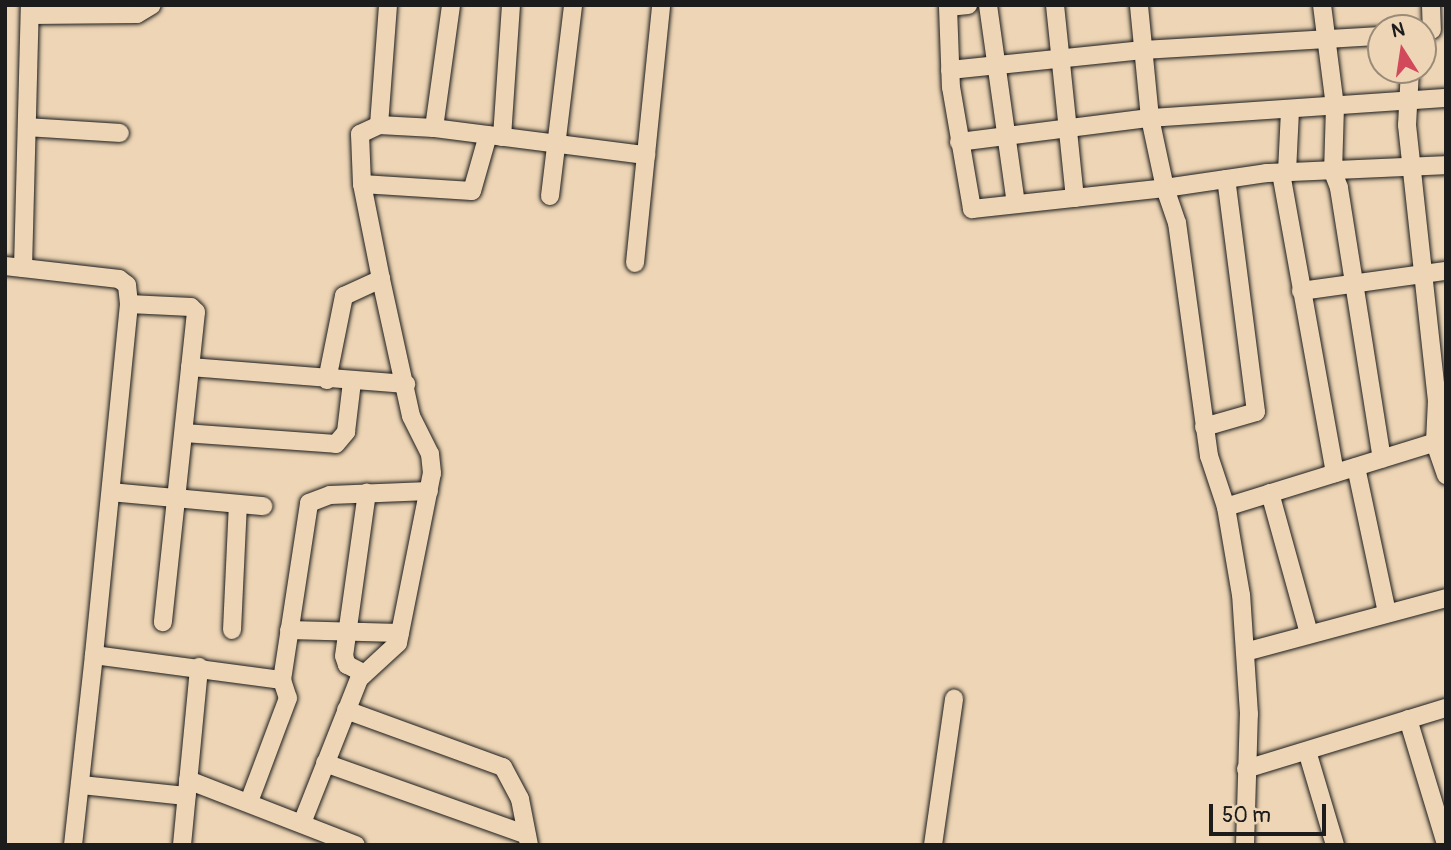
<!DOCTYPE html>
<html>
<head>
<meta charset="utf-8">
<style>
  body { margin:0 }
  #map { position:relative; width:1451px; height:850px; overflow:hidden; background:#edd5b5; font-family:Pangolin,sans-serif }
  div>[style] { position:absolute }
  .roads { filter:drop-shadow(0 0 2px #1c1c1c) drop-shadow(0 0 2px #1c1c1c) }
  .minor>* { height:18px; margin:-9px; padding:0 9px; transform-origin:9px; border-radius:9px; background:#edd5b5 }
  span { translate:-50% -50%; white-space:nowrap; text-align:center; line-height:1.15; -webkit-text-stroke:7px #edd5b5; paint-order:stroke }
  .frame { position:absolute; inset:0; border:7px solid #1c1c1c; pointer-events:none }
  .north { position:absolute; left:1367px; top:14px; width:70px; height:70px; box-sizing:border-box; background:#edd5b5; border:2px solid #998b78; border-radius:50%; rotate:348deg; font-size:19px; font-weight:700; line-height:28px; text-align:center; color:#1c1c1c }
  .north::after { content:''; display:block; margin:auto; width:24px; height:32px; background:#d1495b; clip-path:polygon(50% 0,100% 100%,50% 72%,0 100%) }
  .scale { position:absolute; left:1209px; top:804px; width:117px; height:32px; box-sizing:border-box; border:4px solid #1c1c1c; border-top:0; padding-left:9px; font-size:21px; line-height:24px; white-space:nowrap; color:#1c1c1c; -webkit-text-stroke:5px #edd5b5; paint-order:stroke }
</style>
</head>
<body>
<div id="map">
  <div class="roads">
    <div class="minor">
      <i style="left:968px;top:5px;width:20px;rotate:174deg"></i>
      <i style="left:948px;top:7px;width:80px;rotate:87.9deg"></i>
      <i style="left:951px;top:87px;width:124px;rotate:80.2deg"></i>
      <i style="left:972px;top:209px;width:194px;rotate:-6.2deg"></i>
      <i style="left:1165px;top:188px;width:72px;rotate:-102.1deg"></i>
      <i style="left:1150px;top:118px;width:114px;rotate:-95.6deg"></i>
      <i style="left:988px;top:5px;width:201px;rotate:82deg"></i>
      <i style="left:1055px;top:5px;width:194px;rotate:84.1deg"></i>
      <i style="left:1322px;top:5px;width:102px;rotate:82.7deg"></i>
      <i style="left:1335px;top:106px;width:66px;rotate:91.7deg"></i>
      <i style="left:1333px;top:172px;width:17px;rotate:69deg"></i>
      <i style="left:1339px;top:188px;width:274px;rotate:81deg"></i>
      <i style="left:1431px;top:5px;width:25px;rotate:88deg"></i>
      <i style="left:30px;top:15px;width:107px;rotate:-0.5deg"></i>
      <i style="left:137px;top:14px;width:17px;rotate:-31deg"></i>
      <i style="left:950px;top:70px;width:194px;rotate:-5.9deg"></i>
      <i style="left:1143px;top:50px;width:238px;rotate:-3.4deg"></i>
      <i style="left:1410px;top:70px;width:55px;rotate:93.1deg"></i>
      <i style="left:1407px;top:125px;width:277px;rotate:83.8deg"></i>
      <i style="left:1437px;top:400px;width:43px;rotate:92.7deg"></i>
      <i style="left:1435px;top:443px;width:34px;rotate:71deg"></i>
      <i style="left:379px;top:125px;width:120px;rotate:-85.7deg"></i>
      <i style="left:27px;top:127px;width:93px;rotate:3.7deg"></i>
      <i style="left:434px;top:128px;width:124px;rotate:-82.1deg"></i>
      <i style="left:502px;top:137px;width:132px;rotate:-86.1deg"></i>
      <i style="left:959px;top:142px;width:193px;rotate:-7.2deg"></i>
      <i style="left:1150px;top:118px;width:297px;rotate:-3.9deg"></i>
      <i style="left:1287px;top:172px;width:62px;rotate:-87.2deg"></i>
      <i style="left:1281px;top:173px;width:305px;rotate:79.8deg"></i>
      <i style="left:362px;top:184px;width:110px;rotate:3.6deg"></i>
      <i style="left:472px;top:191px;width:58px;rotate:-74.1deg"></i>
      <i style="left:550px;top:196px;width:192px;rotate:-83.1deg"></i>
      <i style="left:635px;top:263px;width:259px;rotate:-84.2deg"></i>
      <i style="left:5px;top:266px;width:115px;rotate:6.5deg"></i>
      <i style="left:119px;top:279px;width:10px;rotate:37deg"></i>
      <i style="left:127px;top:285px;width:19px;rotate:84deg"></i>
      <i style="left:129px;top:304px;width:353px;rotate:95.7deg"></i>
      <i style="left:94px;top:655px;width:190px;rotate:7.6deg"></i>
      <i style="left:282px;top:680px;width:19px;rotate:72deg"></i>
      <i style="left:288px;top:698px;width:111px;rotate:110.6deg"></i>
      <i style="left:23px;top:268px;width:263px;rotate:-88.5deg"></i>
      <i style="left:1301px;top:291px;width:146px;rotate:-7.9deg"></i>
      <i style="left:129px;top:304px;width:62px;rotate:2.8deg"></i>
      <i style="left:191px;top:307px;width:7px;rotate:45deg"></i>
      <i style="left:196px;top:312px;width:312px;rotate:96.1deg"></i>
      <i style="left:190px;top:367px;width:217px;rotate:4.5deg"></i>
      <i style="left:327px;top:380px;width:86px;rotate:-78.6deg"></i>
      <i style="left:344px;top:296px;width:41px;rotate:-24.7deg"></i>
      <i style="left:1204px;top:427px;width:54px;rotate:-16.1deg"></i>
      <i style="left:1256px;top:412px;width:235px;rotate:-97.3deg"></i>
      <i style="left:184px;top:433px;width:152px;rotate:4.1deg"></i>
      <i style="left:336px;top:444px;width:16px;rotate:-50deg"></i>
      <i style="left:346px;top:432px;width:50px;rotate:-83.2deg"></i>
      <i style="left:1356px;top:467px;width:149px;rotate:78deg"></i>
      <i style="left:111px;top:492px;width:153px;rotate:5.3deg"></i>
      <i style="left:1270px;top:493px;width:146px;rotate:74.5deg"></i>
      <i style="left:1226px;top:507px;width:54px;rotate:-108.4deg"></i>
      <i style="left:1209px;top:456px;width:235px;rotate:-97.8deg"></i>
      <i style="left:1177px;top:223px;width:37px;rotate:-109deg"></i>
      <i style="left:1165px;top:188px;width:102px;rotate:-8.4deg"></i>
      <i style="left:1266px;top:173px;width:180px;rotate:-2.5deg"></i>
      <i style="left:232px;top:630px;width:126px;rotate:-87.3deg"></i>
      <i style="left:289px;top:630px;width:111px;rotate:1.5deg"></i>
      <i style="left:1245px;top:652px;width:208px;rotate:-15deg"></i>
      <i style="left:363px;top:673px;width:18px;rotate:-153deg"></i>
      <i style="left:347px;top:665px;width:9px;rotate:-108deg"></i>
      <i style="left:344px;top:656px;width:165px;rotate:-82deg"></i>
      <i style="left:282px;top:680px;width:179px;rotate:-81.3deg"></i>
      <i style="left:309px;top:503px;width:22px;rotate:-21deg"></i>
      <i style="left:330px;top:495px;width:99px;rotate:-2.3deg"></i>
      <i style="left:346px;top:710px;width:167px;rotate:20deg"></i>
      <i style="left:503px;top:767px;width:36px;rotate:62deg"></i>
      <i style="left:520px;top:799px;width:47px;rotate:78.9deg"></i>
      <i style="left:1408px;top:719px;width:131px;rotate:73.1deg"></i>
      <i style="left:1307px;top:751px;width:98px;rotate:73.4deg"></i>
      <i style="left:325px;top:763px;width:214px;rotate:19.6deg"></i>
      <i style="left:1246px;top:769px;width:209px;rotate:-17deg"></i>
      <i style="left:188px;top:780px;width:180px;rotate:21.2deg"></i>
      <i style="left:81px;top:785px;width:106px;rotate:6deg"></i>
      <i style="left:302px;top:823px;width:155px;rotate:-68.4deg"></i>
      <i style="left:359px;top:679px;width:53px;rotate:-42.7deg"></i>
      <i style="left:398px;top:643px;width:173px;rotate:-78.7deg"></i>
      <i style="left:432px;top:473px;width:19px;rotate:-96deg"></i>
      <i style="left:430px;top:454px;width:42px;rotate:-116.6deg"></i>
      <i style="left:411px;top:416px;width:140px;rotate:-102.4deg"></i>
      <i style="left:381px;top:279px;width:97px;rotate:-101.3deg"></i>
      <i style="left:362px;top:184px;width:50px;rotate:-92.3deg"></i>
      <i style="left:360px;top:134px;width:21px;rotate:-25deg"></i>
      <i style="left:379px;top:125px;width:55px;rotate:3.1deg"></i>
      <i style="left:434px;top:128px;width:214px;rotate:7.3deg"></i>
      <i style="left:73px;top:845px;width:191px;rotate:-83.7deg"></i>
      <i style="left:182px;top:845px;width:179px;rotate:-84.5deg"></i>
      <i style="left:933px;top:845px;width:148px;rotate:-81.8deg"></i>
      <i style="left:1245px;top:845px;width:131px;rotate:-88.3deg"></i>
      <i style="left:1249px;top:714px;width:119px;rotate:-93.8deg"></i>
      <i style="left:1241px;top:595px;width:89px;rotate:-99.7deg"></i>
      <i style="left:1226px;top:507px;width:230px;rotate:-17.2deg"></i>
    </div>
  </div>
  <div class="frame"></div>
  <div class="north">N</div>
  <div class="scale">50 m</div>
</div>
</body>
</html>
